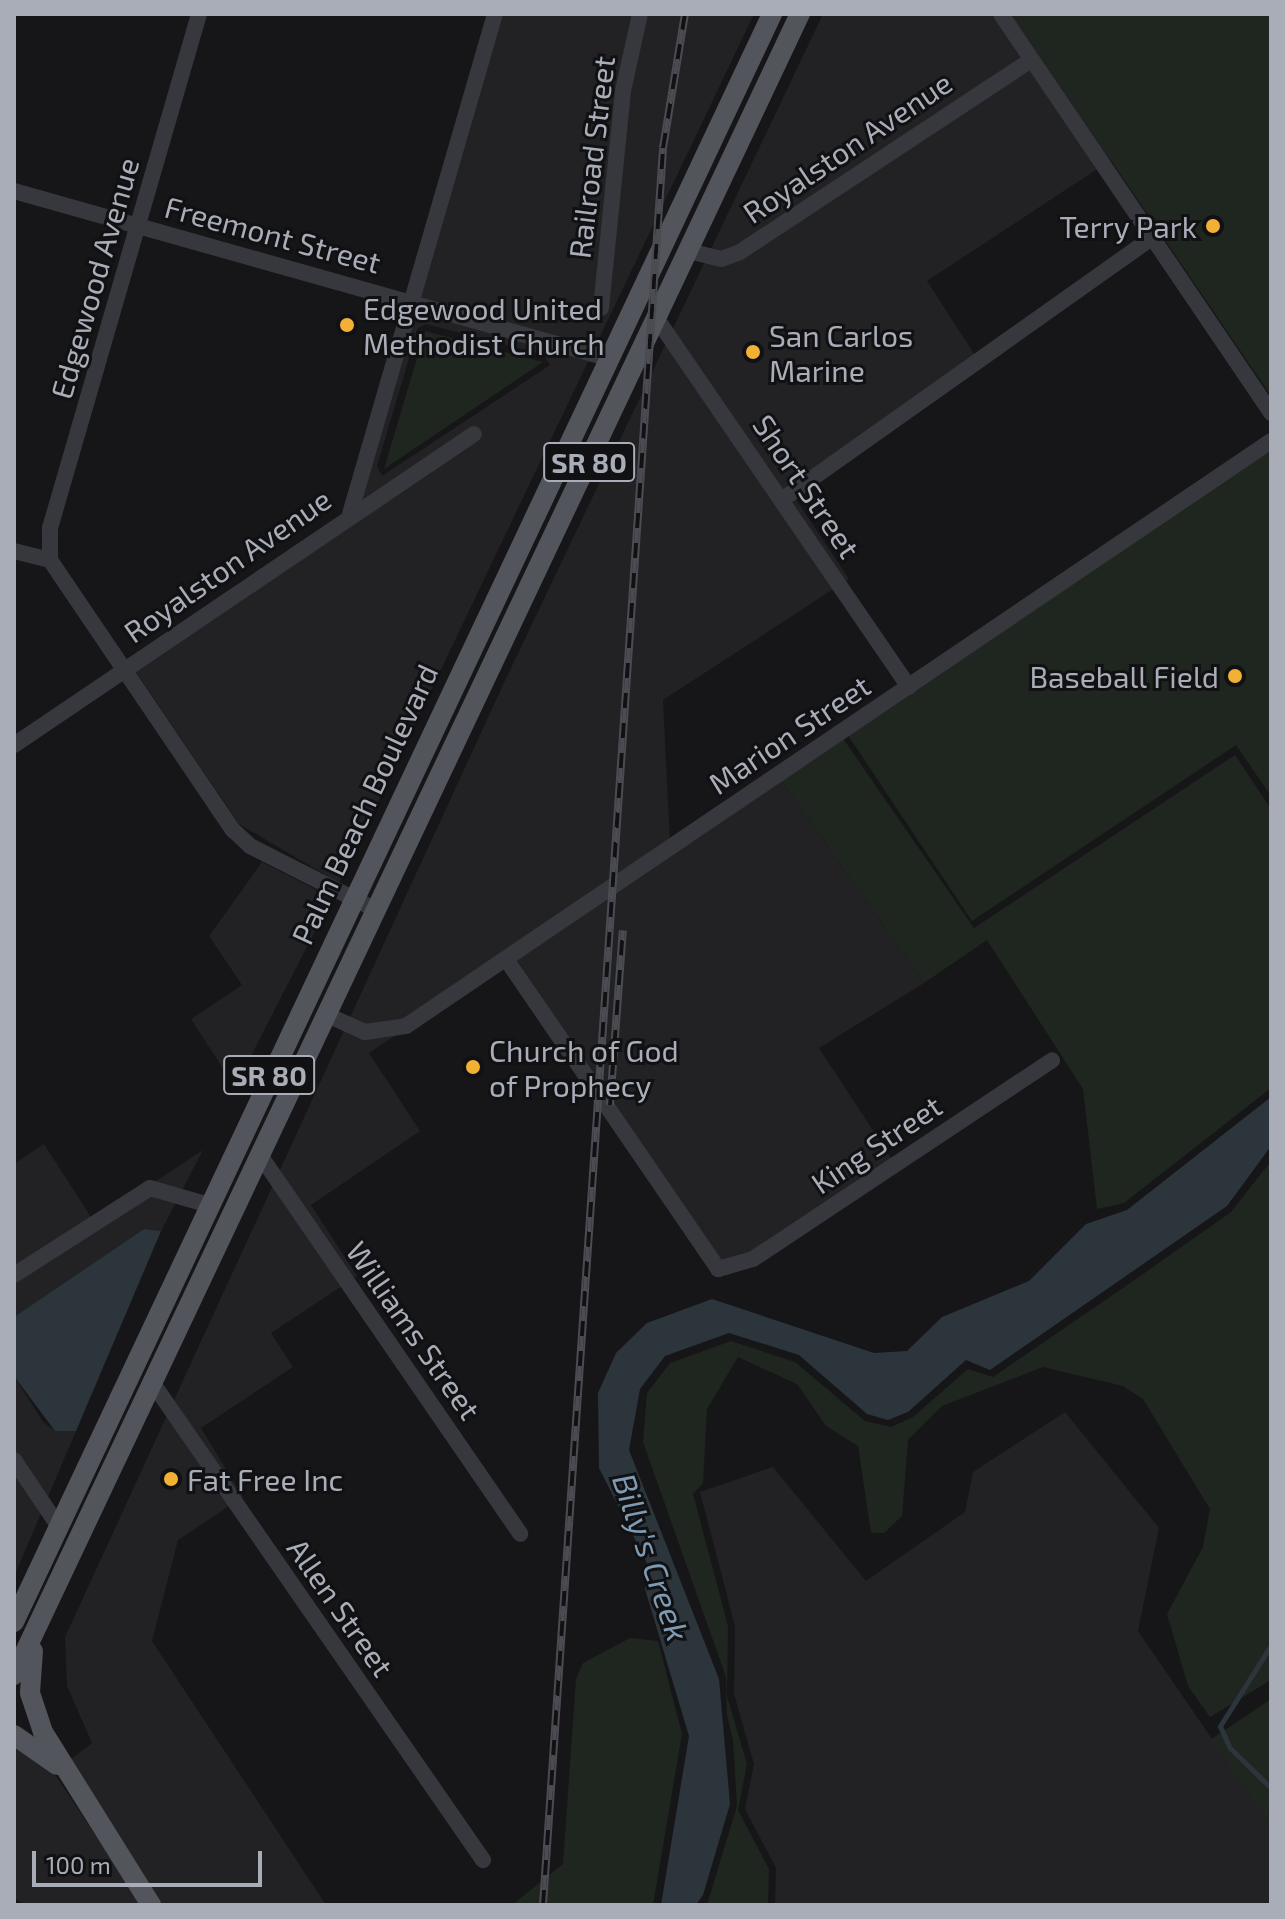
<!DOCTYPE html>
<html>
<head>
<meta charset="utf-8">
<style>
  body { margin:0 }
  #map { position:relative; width:1285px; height:1919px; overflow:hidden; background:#161618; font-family:"Exo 2",sans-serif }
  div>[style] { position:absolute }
  .built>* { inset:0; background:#222225 }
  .green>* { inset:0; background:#1e261f }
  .water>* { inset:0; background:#2c353c }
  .stream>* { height:5px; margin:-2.5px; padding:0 2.5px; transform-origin:2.5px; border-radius:2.5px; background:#2c353c }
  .minor>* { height:16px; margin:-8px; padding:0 8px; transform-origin:8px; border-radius:8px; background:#37383d }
  .major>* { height:20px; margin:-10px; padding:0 10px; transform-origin:10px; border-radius:10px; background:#53555c }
  .rail>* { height:8px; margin-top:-4px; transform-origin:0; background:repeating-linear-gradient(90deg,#111113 0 15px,#4a4c52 0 30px); box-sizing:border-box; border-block:2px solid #4a4c52 }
  .dots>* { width:22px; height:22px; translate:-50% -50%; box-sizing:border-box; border:4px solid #111113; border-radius:50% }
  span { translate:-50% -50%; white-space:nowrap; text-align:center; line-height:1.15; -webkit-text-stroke:6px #111113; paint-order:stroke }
  .shield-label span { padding:2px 6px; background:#111113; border:2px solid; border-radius:6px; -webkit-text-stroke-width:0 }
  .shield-label { font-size:28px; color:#a8adb8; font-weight:700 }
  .street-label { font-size:30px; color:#a8adb8 }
  .poi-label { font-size:30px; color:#a8adb8 }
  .right { translate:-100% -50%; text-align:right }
  .left { translate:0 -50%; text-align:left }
  .water-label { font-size:32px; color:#7f9bb3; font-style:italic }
  .frame { position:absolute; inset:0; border:16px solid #a8adb8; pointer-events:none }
  .scale { position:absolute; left:32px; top:1851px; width:230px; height:36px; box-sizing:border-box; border:4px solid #a8adb8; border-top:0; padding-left:10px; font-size:24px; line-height:28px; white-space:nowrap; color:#a8adb8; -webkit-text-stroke:6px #111113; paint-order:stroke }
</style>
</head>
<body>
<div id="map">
  <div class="built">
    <i style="clip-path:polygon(evenodd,501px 14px,754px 14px,339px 883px,239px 824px,134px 669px,358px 504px,501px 14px,426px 324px,544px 355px,550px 365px,382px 476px,377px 466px,418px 328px,426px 324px)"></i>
    <i style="clip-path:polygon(823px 14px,1271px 14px,1111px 160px,927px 281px,982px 366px,791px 492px,849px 579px,663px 700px,670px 843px,777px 774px,924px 983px,819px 1048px,895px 1164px,726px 1276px,515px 957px,369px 1053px,420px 1131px,311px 1205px,357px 1276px,271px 1333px,293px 1367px,201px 1428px,243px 1497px,178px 1540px,152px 1641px,326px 1905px,160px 1905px,67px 1762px,92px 1743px,67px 1686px,65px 1637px,502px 687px)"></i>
    <i style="clip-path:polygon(262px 862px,332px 898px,235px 1087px,191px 1019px,242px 985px,209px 936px)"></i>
    <i style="clip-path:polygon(44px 1144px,94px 1222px,203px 1150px,161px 1231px,144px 1229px,14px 1317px,14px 1164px)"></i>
    <i style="clip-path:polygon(14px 1376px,43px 1422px,55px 1431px,76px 1431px,14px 1577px)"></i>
    <i style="clip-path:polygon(1065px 1412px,1159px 1528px,1138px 1631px,1271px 1825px,1271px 1905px,775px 1905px,776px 1868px,745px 1809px,754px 1764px,734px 1694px,735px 1626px,700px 1492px,773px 1467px,866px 1581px,965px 1512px,973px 1472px)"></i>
    <i style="clip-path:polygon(14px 1746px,54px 1773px,142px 1905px,26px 1905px,14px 1898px)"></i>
  </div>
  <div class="green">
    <i style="clip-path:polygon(1013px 14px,1271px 14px,1271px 396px,1040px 56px)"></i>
    <i style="clip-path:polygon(425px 331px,543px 362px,384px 469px)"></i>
    <i style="clip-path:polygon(1271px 448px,1271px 796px,1236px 745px,972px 921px,847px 734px)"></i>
    <i style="clip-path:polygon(842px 737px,974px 928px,1235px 755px,1271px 809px,1271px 1088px,1124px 1203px,1097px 1209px,1083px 1089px,987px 940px,924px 983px,777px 774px)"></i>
    <i style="clip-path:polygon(1271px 1161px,1271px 1680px,1210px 1717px,1188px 1686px,1167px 1614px,1203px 1547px,1210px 1509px,1143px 1399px,1123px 1386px,1043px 1367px,942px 1406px,908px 1440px,902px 1516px,884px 1533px,871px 1533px,858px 1446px,826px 1426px,797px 1384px,738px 1357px,707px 1409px,703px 1483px,693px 1494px,728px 1626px,727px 1696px,747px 1764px,738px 1810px,769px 1869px,768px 1905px,707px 1905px,737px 1806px,733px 1740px,727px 1716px,726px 1677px,643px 1442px,647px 1393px,670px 1363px,731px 1341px,795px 1362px,865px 1421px,891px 1427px,913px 1417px,968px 1369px,993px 1377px,1136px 1279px,1231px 1212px)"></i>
    <i style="clip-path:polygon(630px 1638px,658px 1641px,682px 1734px,653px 1905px,512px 1905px,563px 1864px,576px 1679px,583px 1663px)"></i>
    <i style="clip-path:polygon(1271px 1699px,1271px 1825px,1210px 1740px)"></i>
  </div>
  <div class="water">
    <i style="clip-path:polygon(1271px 1097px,1271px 1146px,1227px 1206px,990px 1370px,966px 1360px,908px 1412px,888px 1420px,867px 1414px,799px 1355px,729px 1333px,665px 1356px,640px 1389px,629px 1450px,719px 1679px,730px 1804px,703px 1895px,696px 1905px,661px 1905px,689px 1736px,645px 1589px,647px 1563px,599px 1468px,598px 1393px,616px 1353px,647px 1323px,712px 1299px,874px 1353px,907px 1351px,942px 1317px,1029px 1281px,1086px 1224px,1127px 1210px)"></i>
    <i style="clip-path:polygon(144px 1229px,161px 1231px,76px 1431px,55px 1431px,14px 1376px,14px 1317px)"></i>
  </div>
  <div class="stream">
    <i style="left:1271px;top:1645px;width:96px;rotate:122.2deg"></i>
    <i style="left:1220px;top:1726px;width:24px;rotate:66deg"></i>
    <i style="left:1230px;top:1748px;width:57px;rotate:44.3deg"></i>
  </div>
  <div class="minor">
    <i style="left:1001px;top:14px;width:482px;rotate:55.9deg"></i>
    <i style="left:14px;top:191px;width:619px;rotate:15.74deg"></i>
    <i style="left:689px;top:251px;width:33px;rotate:14deg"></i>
    <i style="left:721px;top:259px;width:20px;rotate:-20deg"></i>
    <i style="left:740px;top:252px;width:349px;rotate:-33.4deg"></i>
    <i style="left:601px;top:308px;width:218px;rotate:-84.2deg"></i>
    <i style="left:623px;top:91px;width:79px;rotate:-77.6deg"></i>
    <i style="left:657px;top:319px;width:446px;rotate:55.6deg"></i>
    <i style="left:783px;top:499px;width:452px;rotate:-35.3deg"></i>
    <i style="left:350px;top:514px;width:521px;rotate:-73.83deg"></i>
    <i style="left:14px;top:551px;width:37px;rotate:14deg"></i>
    <i style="left:50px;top:560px;width:326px;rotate:55.9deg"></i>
    <i style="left:233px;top:830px;width:23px;rotate:43deg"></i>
    <i style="left:250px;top:846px;width:141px;rotate:26.9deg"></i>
    <i style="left:50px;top:560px;width:32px;rotate:-90deg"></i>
    <i style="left:50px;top:528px;width:535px;rotate:-73.83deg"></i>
    <i style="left:14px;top:745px;width:555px;rotate:-34.06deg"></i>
    <i style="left:506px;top:959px;width:376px;rotate:55.6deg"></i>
    <i style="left:718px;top:1269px;width:36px;rotate:-16deg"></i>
    <i style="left:753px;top:1259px;width:359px;rotate:-33.6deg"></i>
    <i style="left:327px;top:1015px;width:42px;rotate:24.1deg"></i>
    <i style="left:365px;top:1032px;width:41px;rotate:-8.3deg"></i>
    <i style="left:406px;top:1026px;width:1044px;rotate:-34.07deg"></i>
    <i style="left:262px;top:1158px;width:456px;rotate:55.5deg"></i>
    <i style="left:14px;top:1275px;width:161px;rotate:-32.6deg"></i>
    <i style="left:150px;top:1188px;width:61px;rotate:16.1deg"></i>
    <i style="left:154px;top:1385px;width:578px;rotate:55.29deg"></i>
    <i style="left:14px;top:1460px;width:77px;rotate:56.1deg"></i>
  </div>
  <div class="major">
    <i style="left:14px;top:1622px;width:1778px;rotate:-64.76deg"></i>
    <i style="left:33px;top:1651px;width:42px;rotate:94.1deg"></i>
    <i style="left:30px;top:1693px;width:41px;rotate:71.6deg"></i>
    <i style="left:43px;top:1732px;width:204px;rotate:58deg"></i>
    <i style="left:14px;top:1675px;width:1838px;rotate:-64.68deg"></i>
    <i style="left:14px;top:1735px;width:52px;rotate:34.9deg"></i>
  </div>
  <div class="rail">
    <i style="left:610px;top:1105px;width:175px;rotate:-85.8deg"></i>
    <i style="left:543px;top:1905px;width:1761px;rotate:-86.09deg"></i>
    <i style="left:663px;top:148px;width:136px;rotate:-80.7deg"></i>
  </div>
  <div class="dots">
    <i style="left:1213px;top:226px;background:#f2b134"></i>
    <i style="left:347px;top:325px;background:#f2b134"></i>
    <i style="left:753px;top:352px;background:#f2b134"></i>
    <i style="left:1235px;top:676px;background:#f2b134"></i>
    <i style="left:473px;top:1067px;background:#f2b134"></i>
    <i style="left:171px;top:1479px;background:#f2b134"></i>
  </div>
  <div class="shield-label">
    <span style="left:589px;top:462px">SR 80</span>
    <span style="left:269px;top:1075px">SR 80</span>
  </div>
  <div class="street-label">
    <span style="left:847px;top:147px;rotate:-34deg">Royalston Avenue</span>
    <span style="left:591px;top:157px;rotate:-83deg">Railroad Street</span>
    <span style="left:273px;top:234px;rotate:15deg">Freemont Street</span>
    <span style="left:94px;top:278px;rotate:-74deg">Edgewood Avenue</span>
    <span style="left:807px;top:486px;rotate:56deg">Short Street</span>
    <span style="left:227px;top:565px;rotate:-35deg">Royalston Avenue</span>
    <span style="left:789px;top:734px;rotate:-34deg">Marion Street</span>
    <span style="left:364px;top:804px;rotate:-65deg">Palm Beach Boulevard</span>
    <span style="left:876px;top:1144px;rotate:-34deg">King Street</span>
    <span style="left:414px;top:1330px;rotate:55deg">Williams Street</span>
    <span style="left:341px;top:1607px;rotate:55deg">Allen Street</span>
  </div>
  <div class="poi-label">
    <span class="right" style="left:1197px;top:226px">Terry Park</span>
    <span class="left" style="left:363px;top:325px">Edgewood United<br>Methodist Church</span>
    <span class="left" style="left:769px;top:352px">San Carlos<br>Marine</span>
    <span class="right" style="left:1219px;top:676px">Baseball Field</span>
    <span class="left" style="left:489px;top:1067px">Church of God<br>of Prophecy</span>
    <span class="left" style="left:187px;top:1479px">Fat Free Inc</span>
  </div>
  <div class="water-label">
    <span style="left:652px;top:1557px;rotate:71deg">Billy's Creek</span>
  </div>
  <div class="frame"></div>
  <div class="scale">100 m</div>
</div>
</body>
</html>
